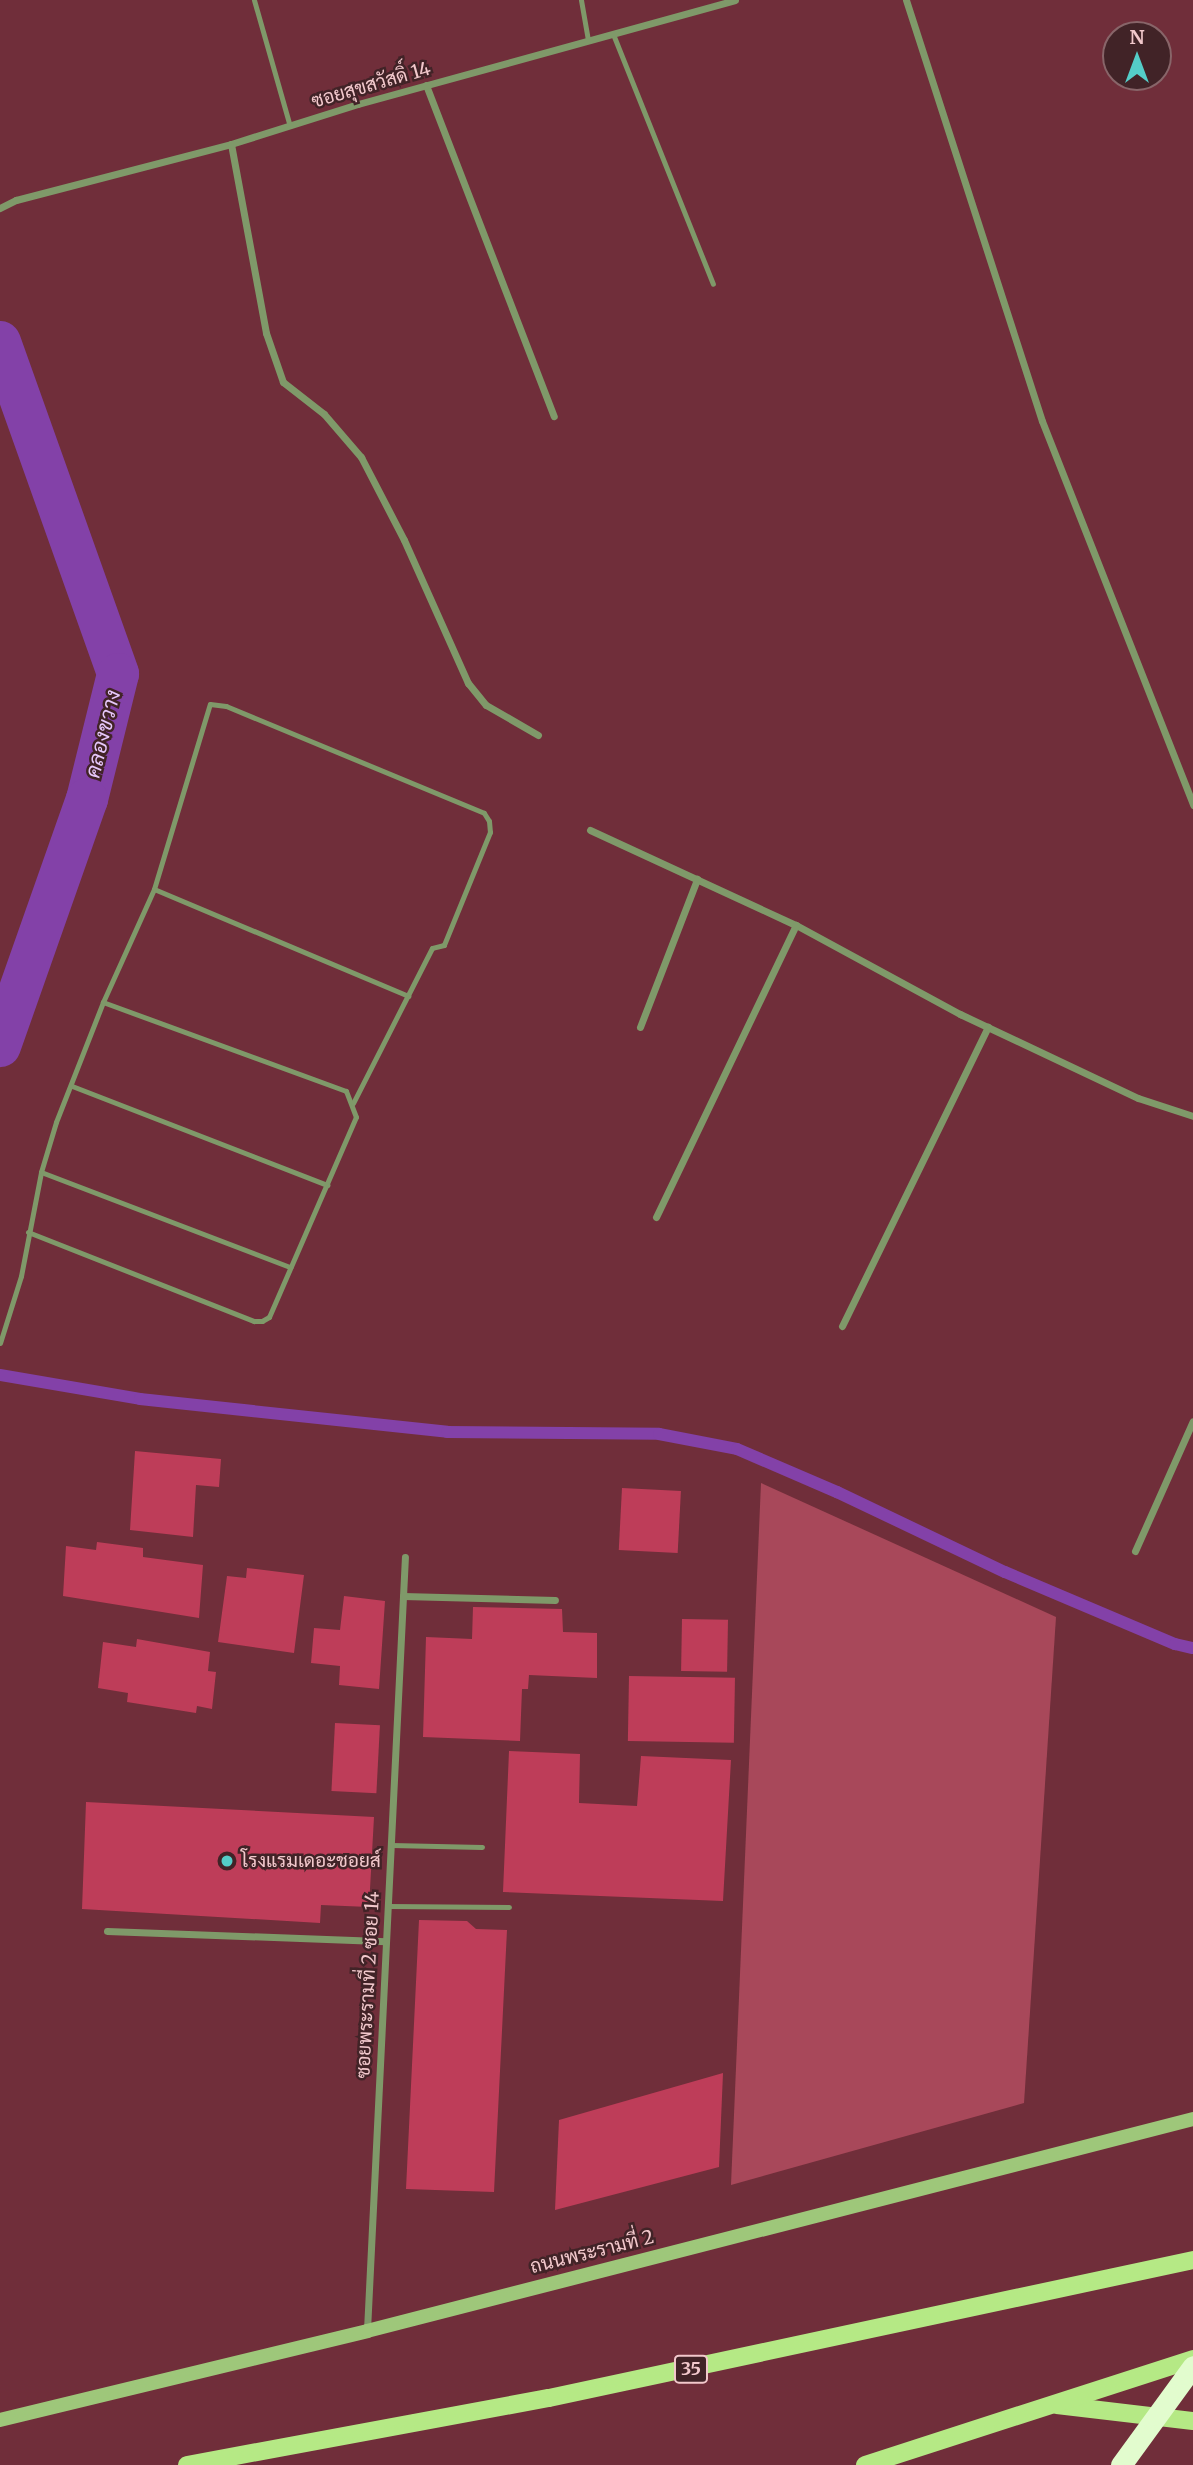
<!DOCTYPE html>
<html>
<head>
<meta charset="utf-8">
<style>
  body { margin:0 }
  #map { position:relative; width:1193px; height:2465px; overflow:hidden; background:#702e3a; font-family:Merriweather,Sarabun,serif }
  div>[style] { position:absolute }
  .green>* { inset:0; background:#a8485a }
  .stream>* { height:12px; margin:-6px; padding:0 6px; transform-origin:6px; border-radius:6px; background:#8341a8 }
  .canal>* { height:42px; margin:-21px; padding:0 21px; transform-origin:21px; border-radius:21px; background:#8341a8 }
  .building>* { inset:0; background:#be3d59; transform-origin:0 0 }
  .lane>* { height:5px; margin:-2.5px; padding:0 2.5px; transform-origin:2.5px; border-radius:2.5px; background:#7f9969 }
  .street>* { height:7px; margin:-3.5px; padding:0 3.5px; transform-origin:3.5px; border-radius:3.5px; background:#7f9969 }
  .secondary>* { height:14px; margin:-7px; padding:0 7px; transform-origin:7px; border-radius:7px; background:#9ec77a }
  .primary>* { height:18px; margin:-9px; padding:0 9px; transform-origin:9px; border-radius:9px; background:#b5e985 }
  .highway-bridge>* { height:21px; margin:-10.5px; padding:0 10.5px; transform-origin:10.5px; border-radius:10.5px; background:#e2fcce }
  .dots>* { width:19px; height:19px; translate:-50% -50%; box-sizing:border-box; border:4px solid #412327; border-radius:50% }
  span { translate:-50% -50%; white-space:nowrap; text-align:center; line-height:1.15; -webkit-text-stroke:5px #412327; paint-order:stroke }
  .shield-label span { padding:2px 5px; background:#412327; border:2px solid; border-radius:5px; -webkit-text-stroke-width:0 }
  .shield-label { font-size:18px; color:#f2c8cc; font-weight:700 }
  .street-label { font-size:19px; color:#f2c8cc }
  .poi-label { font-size:19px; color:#f2c8cc }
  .left { translate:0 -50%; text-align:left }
  .water-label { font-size:21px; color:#e6c7fb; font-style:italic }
  .north { position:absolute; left:1102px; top:21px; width:70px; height:70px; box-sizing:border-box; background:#412327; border:2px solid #886569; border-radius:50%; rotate:0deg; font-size:19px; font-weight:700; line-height:28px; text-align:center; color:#f2c8cc }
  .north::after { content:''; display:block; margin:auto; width:24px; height:32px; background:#54cdc8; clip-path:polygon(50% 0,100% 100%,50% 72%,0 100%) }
</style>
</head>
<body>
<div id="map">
  <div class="green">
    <i style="clip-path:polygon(761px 1483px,1056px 1617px,1024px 2103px,731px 2185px)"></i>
  </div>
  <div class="stream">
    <i style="left:0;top:1375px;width:142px;rotate:9.7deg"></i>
    <i style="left:140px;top:1399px;width:309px;rotate:6.1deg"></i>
    <i style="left:447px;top:1432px;width:212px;rotate:0.5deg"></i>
    <i style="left:659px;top:1434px;width:79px;rotate:10.9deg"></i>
    <i style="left:737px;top:1449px;width:109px;rotate:23.3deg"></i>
    <i style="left:837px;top:1492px;width:186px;rotate:25.5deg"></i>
    <i style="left:1005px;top:1572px;width:185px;rotate:23deg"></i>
    <i style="left:1175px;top:1644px;width:18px;rotate:13deg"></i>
  </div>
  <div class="canal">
    <i style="left:0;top:342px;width:352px;rotate:70.4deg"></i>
    <i style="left:118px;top:674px;width:129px;rotate:103.9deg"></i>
    <i style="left:87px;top:799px;width:262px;rotate:109.4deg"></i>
  </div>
  <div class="building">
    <i style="clip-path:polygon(135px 1451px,221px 1459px,219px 1487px,196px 1485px,193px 1537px,130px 1530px)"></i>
    <i style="left:622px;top:1488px;width:59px;height:62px;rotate:3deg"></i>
    <i style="clip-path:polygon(97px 1542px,143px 1548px,143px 1557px,203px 1565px,199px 1618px,63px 1596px,66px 1546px,96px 1550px)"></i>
    <i style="clip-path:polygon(247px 1568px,304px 1575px,294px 1653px,218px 1642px,227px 1576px,246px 1578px)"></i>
    <i style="clip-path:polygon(344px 1596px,385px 1601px,379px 1689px,339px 1685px,340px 1666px,311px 1663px,314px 1628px,340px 1630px)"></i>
    <i style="clip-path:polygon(473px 1607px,562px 1609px,563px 1632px,597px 1633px,597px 1678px,529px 1675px,528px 1689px,522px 1689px,520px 1741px,423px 1737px,426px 1637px,472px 1639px)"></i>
    <i style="left:682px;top:1619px;width:46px;height:52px;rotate:1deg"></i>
    <i style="clip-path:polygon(137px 1639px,210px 1652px,208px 1671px,216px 1672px,212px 1709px,197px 1706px,196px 1713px,127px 1702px,128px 1693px,98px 1688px,103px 1642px,136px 1647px)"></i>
    <i style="left:629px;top:1676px;width:106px;height:65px;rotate:1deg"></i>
    <i style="left:335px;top:1723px;width:45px;height:68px;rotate:3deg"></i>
    <i style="clip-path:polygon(509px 1751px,580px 1754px,579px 1803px,637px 1806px,641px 1756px,731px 1760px,723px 1901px,503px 1892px)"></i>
    <i style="clip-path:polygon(86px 1802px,374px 1817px,369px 1907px,321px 1905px,320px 1923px,82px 1909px)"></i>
    <i style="clip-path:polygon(419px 1920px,467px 1921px,476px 1929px,507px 1930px,494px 2192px,406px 2189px)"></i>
    <i style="clip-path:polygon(723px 2073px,719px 2167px,555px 2210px,559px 2120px)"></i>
  </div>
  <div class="lane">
    <i style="left:254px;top:0;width:131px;rotate:74.1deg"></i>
    <i style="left:581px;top:0;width:41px;rotate:80.1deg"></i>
    <i style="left:613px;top:34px;width:269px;rotate:68.2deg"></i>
    <i style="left:154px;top:889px;width:276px;rotate:22.8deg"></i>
    <i style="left:72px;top:1086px;width:274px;rotate:21.2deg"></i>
    <i style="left:41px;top:1172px;width:267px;rotate:20.9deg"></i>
    <i style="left:28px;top:1232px;width:243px;rotate:21.5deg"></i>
    <i style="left:254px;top:1321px;width:8px"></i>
    <i style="left:262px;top:1321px;width:8px;rotate:-30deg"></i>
    <i style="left:269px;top:1317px;width:218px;rotate:-66.5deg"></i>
    <i style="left:356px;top:1117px;width:28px;rotate:-111deg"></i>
    <i style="left:346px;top:1091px;width:259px;rotate:-159.9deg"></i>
    <i style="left:0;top:1343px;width:70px;rotate:-72.6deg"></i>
    <i style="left:21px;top:1276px;width:106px;rotate:-79.1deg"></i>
    <i style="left:41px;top:1172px;width:52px;rotate:-73.3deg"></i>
    <i style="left:56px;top:1122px;width:129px;rotate:-68.6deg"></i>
    <i style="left:103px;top:1002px;width:124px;rotate:-65.7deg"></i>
    <i style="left:154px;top:889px;width:193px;rotate:-73.2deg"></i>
    <i style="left:210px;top:704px;width:16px;rotate:7deg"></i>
    <i style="left:226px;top:706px;width:279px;rotate:22.5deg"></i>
    <i style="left:484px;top:813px;width:9px;rotate:58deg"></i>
    <i style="left:489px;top:821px;width:11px;rotate:85deg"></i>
    <i style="left:490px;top:832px;width:122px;rotate:112.2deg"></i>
    <i style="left:444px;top:945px;width:12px;rotate:166deg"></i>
    <i style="left:432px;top:948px;width:174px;rotate:117deg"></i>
    <i style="left:391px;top:1845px;width:91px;rotate:1.3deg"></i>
    <i style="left:388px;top:1906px;width:121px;rotate:0.5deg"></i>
  </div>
  <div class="street">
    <i style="left:906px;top:0;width:442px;rotate:72.1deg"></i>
    <i style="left:1042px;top:421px;width:413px;rotate:68.5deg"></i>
    <i style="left:426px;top:85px;width:355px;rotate:68.9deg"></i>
    <i style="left:231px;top:144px;width:192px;rotate:79.5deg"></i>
    <i style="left:266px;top:333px;width:52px;rotate:70.9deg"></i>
    <i style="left:283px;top:382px;width:52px;rotate:38deg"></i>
    <i style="left:324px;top:414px;width:57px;rotate:49.3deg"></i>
    <i style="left:361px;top:457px;width:93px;rotate:62.6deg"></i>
    <i style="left:404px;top:540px;width:157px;rotate:65.9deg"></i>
    <i style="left:468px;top:683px;width:28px;rotate:51deg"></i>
    <i style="left:486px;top:705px;width:60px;rotate:30deg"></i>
    <i style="left:0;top:208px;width:18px;rotate:-27deg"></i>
    <i style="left:16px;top:200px;width:222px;rotate:-14.6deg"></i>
    <i style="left:231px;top:144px;width:133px;rotate:-17.5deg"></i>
    <i style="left:358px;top:104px;width:391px;rotate:-15.4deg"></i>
    <i style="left:590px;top:830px;width:227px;rotate:24.8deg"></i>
    <i style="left:796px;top:925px;width:187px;rotate:28.5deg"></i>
    <i style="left:960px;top:1014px;width:197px;rotate:25.3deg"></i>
    <i style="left:1138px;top:1098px;width:58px;rotate:18.1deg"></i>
    <i style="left:640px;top:1027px;width:159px;rotate:-68.9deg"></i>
    <i style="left:656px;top:1217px;width:324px;rotate:-64.4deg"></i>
    <i style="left:842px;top:1326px;width:333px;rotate:-64deg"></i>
    <i style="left:1135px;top:1551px;width:142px;rotate:-66deg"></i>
    <i style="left:403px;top:1596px;width:152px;rotate:1.5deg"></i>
    <i style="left:107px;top:1931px;width:279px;rotate:2.1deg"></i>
    <i style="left:367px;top:2330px;width:774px;rotate:-87.19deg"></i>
  </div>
  <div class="secondary">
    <i style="left:0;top:2420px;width:378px;rotate:-13.6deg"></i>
    <i style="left:367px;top:2331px;width:853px;rotate:-14.39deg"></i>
  </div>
  <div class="primary">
    <i style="left:1057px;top:2405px;width:137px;rotate:6.7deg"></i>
    <i style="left:187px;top:2465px;width:368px;rotate:-10.5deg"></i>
    <i style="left:549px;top:2398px;width:659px;rotate:-12.09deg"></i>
    <i style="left:865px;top:2465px;width:345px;rotate:-17.9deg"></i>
  </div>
  <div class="highway-bridge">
    <i style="left:1121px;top:2465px;width:122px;rotate:-54deg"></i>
  </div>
  <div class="dots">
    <i style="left:227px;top:1861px;background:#54cdc8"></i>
  </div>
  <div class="shield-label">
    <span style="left:691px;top:2369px">35</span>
  </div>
  <div class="street-label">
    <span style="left:371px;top:85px;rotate:-16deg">ซอยสุขสวัสดิ์ 14</span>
    <span style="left:368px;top:1985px;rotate:-87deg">ซอยพระรามที่ 2 ซอย 14</span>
    <span style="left:592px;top:2252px;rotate:-14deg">ถนนพระรามที่ 2</span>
  </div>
  <div class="poi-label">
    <span class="left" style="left:241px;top:1861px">โรงแรมเดอะชอยส์</span>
  </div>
  <div class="water-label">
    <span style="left:103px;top:734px;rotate:-76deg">คลองขวาง</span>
  </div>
  <div class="north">N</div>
</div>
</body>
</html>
